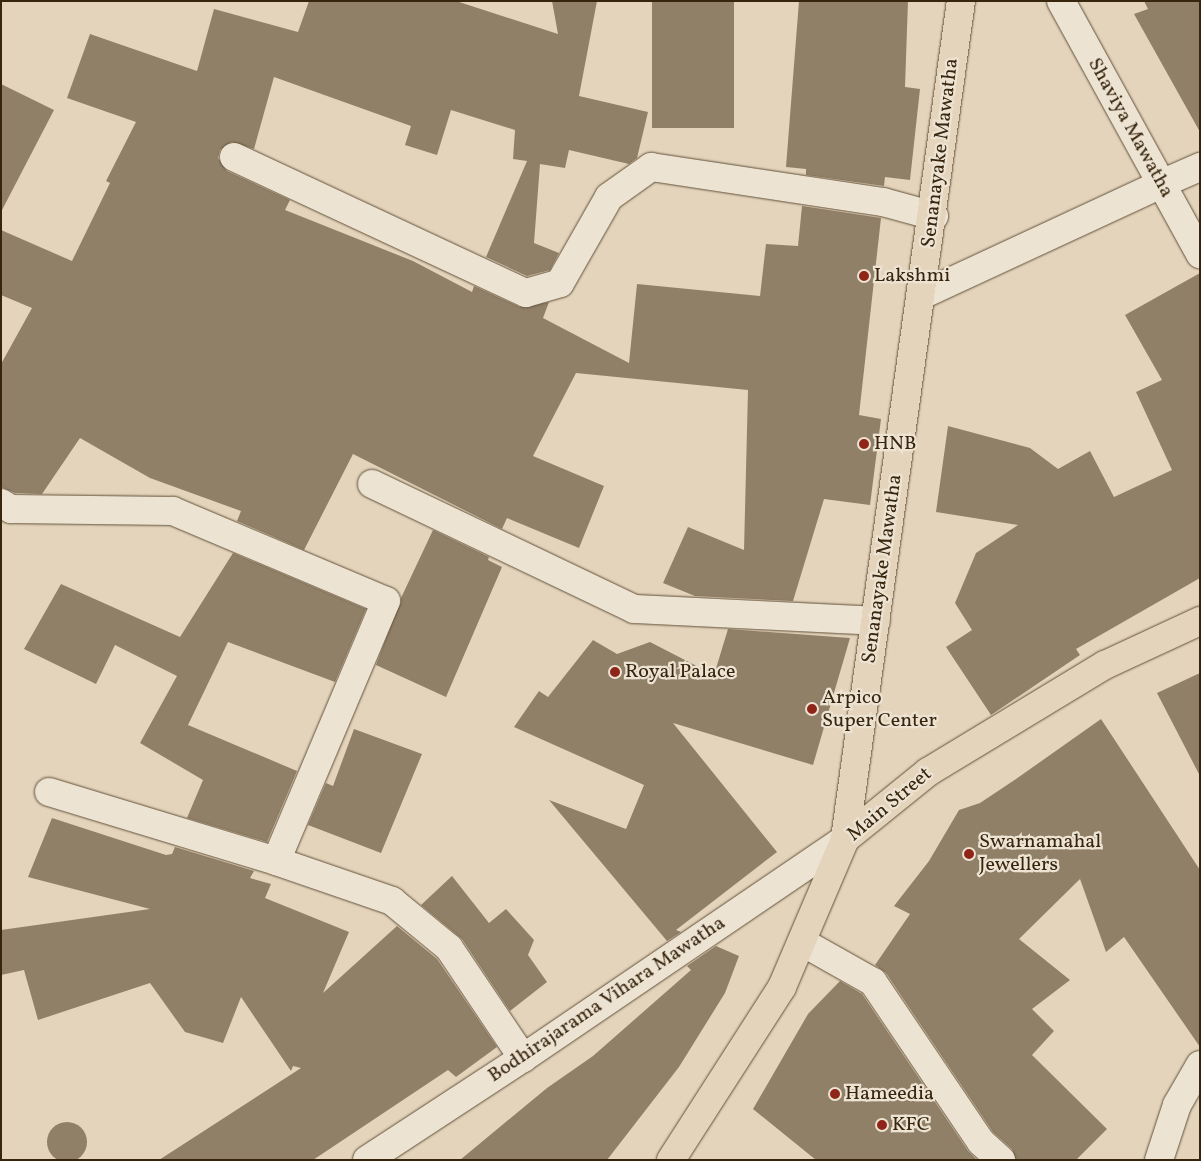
<!DOCTYPE html>
<html>
<head>
<meta charset="utf-8">
<style>
  body { margin:0 }
  #map { position:relative; width:1201px; height:1161px; overflow:hidden; background:#e4d4bc; font-family:Vollkorn,serif }
  div>[style] { position:absolute }
  .building>* { inset:0; background:#918068; transform-origin:0 0 }
  .round { border-radius:50% }
  .roads { filter:drop-shadow(0 0 1px #625139) drop-shadow(0 0 1px #625139) }
  .minor>* { height:28px; margin:-14px; padding:0 14px; transform-origin:14px; border-radius:14px; background:#ede3d3 }
  .tertiary>* { height:28px; margin:-14px; padding:0 14px; transform-origin:14px; border-radius:14px; background:#ede3d3 }
  .primary>* { height:28px; margin:-14px; padding:0 14px; transform-origin:14px; border-radius:14px; background:#e4d4bc }
  .trunk>* { height:28px; margin:-14px; padding:0 14px; transform-origin:14px; border-radius:14px; background:#e4d4bc }
  .dots>* { width:14px; height:14px; translate:-50% -50%; box-sizing:border-box; border:2px solid #ede3d3; border-radius:50% }
  span { translate:-50% -50%; white-space:nowrap; text-align:center; line-height:1.15; -webkit-text-stroke:4.5px #ede3d3; paint-order:stroke }
  .street-label { font-size:20px; color:#37250d }
  .poi-label { font-size:20px; color:#37250d }
  .left { translate:0 -50%; text-align:left }
  .frame { position:absolute; inset:0; border:2px solid #37250d; pointer-events:none }
</style>
</head>
<body>
<div id="map">
  <div class="building">
    <i style="clip-path:polygon(309px 1px,456px 1px,558px 34px,552px 1px,597px 1px,579px 96px,648px 112px,637px 158px,629px 164px,569px 150px,565px 168px,540px 164px,534px 243px,559px 253px,550px 270px,527px 276px,486px 257px,527px 161px,513px 159px,515px 130px,451px 110px,437px 155px,405px 145px,411px 126px,274px 77px,254px 149px,232px 142px,220px 150px,218px 158px,227px 171px,290px 200px,285px 210px,413px 261px,472px 292px,474px 286px,520px 307px,549px 302px,543px 318px,629px 363px,637px 284px,760px 296px,766px 244px,798px 246px,802px 206px,881px 218px,859px 415px,881px 419px,870px 505px,824px 499px,793px 601px,695px 596px,663px 583px,688px 527px,744px 550px,748px 390px,576px 373px,533px 456px,604px 486px,579px 548px,507px 518px,502px 529px,353px 454px,304px 550px,237px 521px,241px 511px,150px 478px,80px 438px,42px 494px,15px 493px,1px 487px,1px 364px,32px 308px,1px 295px,1px 230px,72px 261px,110px 183px,106px 181px,136px 122px,67px 98px,90px 34px,197px 71px,214px 9px,298px 32px)"></i>
    <i style="left:652px;top:1px;width:82px;height:127px"></i>
    <i style="clip-path:polygon(799px 1px,908px 1px,905px 87px,920px 89px,910px 180px,885px 177px,884px 186px,806px 175px,806px 169px,786px 167px)"></i>
    <i style="clip-path:polygon(1144px 1px,1200px 1px,1200px 132px,1134px 14px,1148px 9px)"></i>
    <i style="clip-path:polygon(1px 84px,54px 110px,1px 212px)"></i>
    <i style="clip-path:polygon(1200px 273px,1200px 578px,1076px 649px,1080px 655px,991px 715px,946px 647px,972px 630px,955px 603px,976px 553px,1018px 525px,936px 512px,948px 426px,1030px 448px,1058px 469px,1090px 451px,1114px 497px,1172px 470px,1136px 392px,1162px 380px,1125px 315px)"></i>
    <i style="clip-path:polygon(433px 530px,489px 557px,488px 560px,502px 567px,446px 697px,376px 665px,401px 598px)"></i>
    <i style="clip-path:polygon(233px 553px,366px 609px,335px 682px,228px 642px,188px 725px,297px 771px,267px 842px,187px 818px,203px 780px,140px 743px,177px 676px,115px 645px,96px 684px,24px 649px,61px 584px,180px 637px)"></i>
    <i style="clip-path:polygon(728px 629px,850px 638px,813px 765px,673px 723px,777px 852px,676px 930px,681px 932px,667px 941px,549px 800px,626px 829px,644px 785px,514px 727px,539px 691px,548px 697px,593px 640px,617px 654px,650px 642px,714px 675px)"></i>
    <i style="clip-path:polygon(1200px 673px,1200px 776px,1157px 693px)"></i>
    <i style="clip-path:polygon(1101px 719px,1200px 870px,1200px 1047px,1124px 937px,1106px 952px,1080px 879px,1019px 939px,1070px 980px,1032px 1009px,1054px 1031px,1032px 1055px,1107px 1129px,1076px 1160px,1016px 1160px,1012px 1149px,993px 1132px,886px 973px,875px 965px,910px 914px,894px 906px,929px 861px,959px 810px,980px 803px,1016px 779px)"></i>
    <i style="clip-path:polygon(354px 729px,422px 754px,381px 853px,308px 825px,326px 783px,333px 786px)"></i>
    <i style="clip-path:polygon(52px 818px,166px 855px,172px 854px,175px 847px,254px 871px,250px 878px,271px 884px,265px 898px,349px 932px,323px 993px,397px 926px,437px 959px,497px 1047px,456px 1077px,448px 1070px,313px 1160px,159px 1160px,301px 1068px,293px 1066px,291px 1071px,241px 997px,223px 1043px,185px 1032px,150px 983px,38px 1020px,24px 970px,1px 975px,1px 930px,150px 909px,28px 877px)"></i>
    <i style="clip-path:polygon(452px 876px,489px 923px,506px 909px,534px 940px,528px 955px,547px 982px,510px 1011px,462px 939px,421px 905px)"></i>
    <i style="clip-path:polygon(716px 946px,739px 956px,725px 993px,679px 1067px,607px 1160px,460px 1160px,547px 1088px,593px 1056px,691px 970px,687px 966px)"></i>
    <i style="clip-path:polygon(840px 981px,862px 994px,968px 1151px,977px 1160px,816px 1160px,753px 1109px,808px 1014px)"></i>
    <i class="round" style="left:47px;top:1122px;width:40px;height:40px"></i>
  </div>
  <div class="roads">
    <div class="minor">
      <i style="left:234px;top:157px;width:322px;rotate:25deg"></i>
      <i style="left:526px;top:293px;width:35px;rotate:-16deg"></i>
      <i style="left:560px;top:283px;width:99px;rotate:-60.3deg"></i>
      <i style="left:609px;top:197px;width:52px;rotate:-35.5deg"></i>
      <i style="left:651px;top:167px;width:235px;rotate:8.6deg"></i>
      <i style="left:883px;top:202px;width:53px;rotate:15.4deg"></i>
      <i style="left:922px;top:295px;width:264px;rotate:-24.9deg"></i>
      <i style="left:372px;top:484px;width:290px;rotate:25.5deg"></i>
      <i style="left:634px;top:609px;width:242px;rotate:2.8deg"></i>
      <i style="left:1px;top:503px;width:12px;rotate:31deg"></i>
      <i style="left:11px;top:509px;width:162px;rotate:0.7deg"></i>
      <i style="left:173px;top:511px;width:231px;rotate:22.9deg"></i>
      <i style="left:386px;top:601px;width:282px;rotate:112.9deg"></i>
      <i style="left:49px;top:792px;width:237px;rotate:16.9deg"></i>
      <i style="left:276px;top:861px;width:123px;rotate:19deg"></i>
      <i style="left:392px;top:901px;width:74px;rotate:39.5deg"></i>
      <i style="left:449px;top:948px;width:133px;rotate:56.1deg"></i>
      <i style="left:802px;top:942px;width:81px;rotate:29.4deg"></i>
      <i style="left:873px;top:982px;width:193px;rotate:56deg"></i>
      <i style="left:981px;top:1142px;width:27px;rotate:42deg"></i>
      <i style="left:367px;top:1160px;width:186px;rotate:-33.2deg"></i>
      <i style="left:523px;top:1058px;width:389px;rotate:-34.2deg"></i>
      <i style="left:1159px;top:1160px;width:58px;rotate:-71.9deg"></i>
      <i style="left:1177px;top:1105px;width:46px;rotate:-60.1deg"></i>
    </div>
    <div class="tertiary">
      <i style="left:1061px;top:1px;width:289px;rotate:61.2deg"></i>
      <i style="left:1161px;top:184px;width:43px;rotate:-23.6deg"></i>
    </div>
    <div class="primary">
      <i style="left:845px;top:839px;width:846px;rotate:-82.12deg"></i>
    </div>
    <div class="trunk">
      <i style="left:671px;top:1160px;width:206px;rotate:-57.3deg"></i>
      <i style="left:782px;top:987px;width:161px;rotate:-66.9deg"></i>
      <i style="left:845px;top:839px;width:107px;rotate:-38.9deg"></i>
      <i style="left:928px;top:772px;width:207px;rotate:-31.2deg"></i>
      <i style="left:1105px;top:665px;width:105px;rotate:-24.9deg"></i>
    </div>
  </div>
  <div class="dots">
    <i style="left:864px;top:276px;background:#8f2418"></i>
    <i style="left:864px;top:444px;background:#8f2418"></i>
    <i style="left:615px;top:672px;background:#8f2418"></i>
    <i style="left:812px;top:709px;background:#8f2418"></i>
    <i style="left:969px;top:854px;background:#8f2418"></i>
    <i style="left:835px;top:1094px;background:#8f2418"></i>
    <i style="left:882px;top:1125px;background:#8f2418"></i>
  </div>
  <div class="street-label">
    <span style="left:1130px;top:128px;rotate:61deg">Shaviya Mawatha</span>
    <span style="left:941px;top:153px;rotate:-83deg">Senanayake Mawatha</span>
    <span style="left:883px;top:569px;rotate:-82deg">Senanayake Mawatha</span>
    <span style="left:890px;top:805px;rotate:-40deg">Main Street</span>
    <span style="left:607px;top:1000px;rotate:-34deg">Bodhirajarama Vihara Mawatha</span>
  </div>
  <div class="poi-label">
    <span class="left" style="left:874px;top:276px">Lakshmi</span>
    <span class="left" style="left:874px;top:444px">HNB</span>
    <span class="left" style="left:625px;top:672px">Royal Palace</span>
    <span class="left" style="left:822px;top:710px">Arpico<br>Super Center</span>
    <span class="left" style="left:979px;top:854px">Swarnamahal<br>Jewellers</span>
    <span class="left" style="left:845px;top:1094px">Hameedia</span>
    <span class="left" style="left:892px;top:1125px">KFC</span>
  </div>
  <div class="frame"></div>
</div>
</body>
</html>
